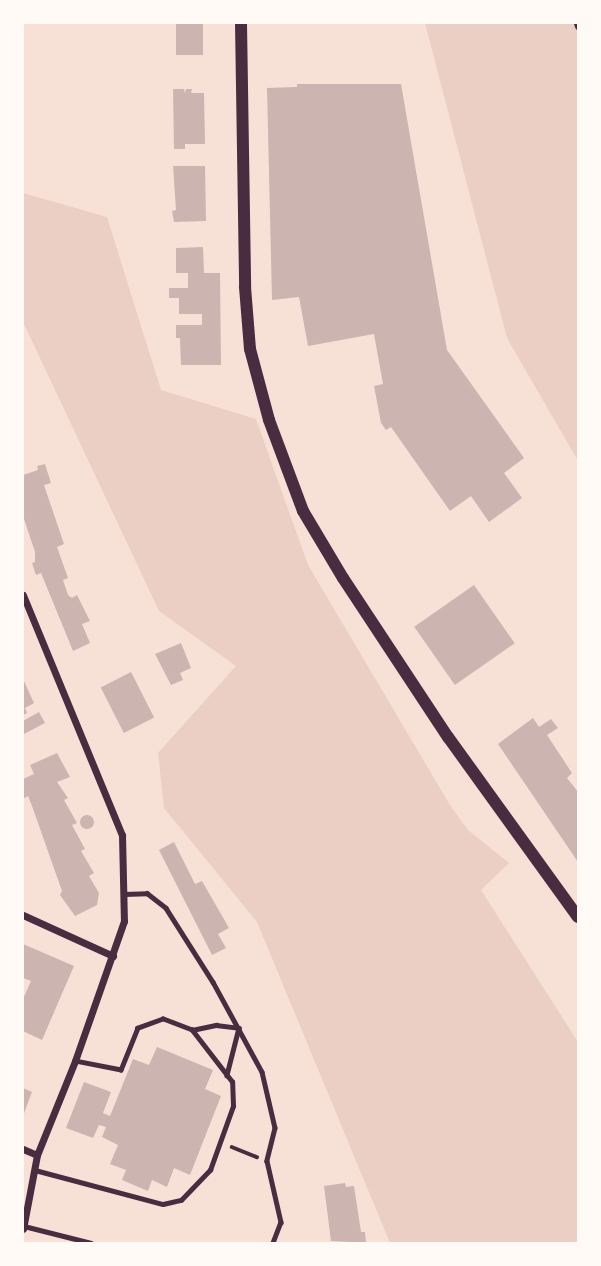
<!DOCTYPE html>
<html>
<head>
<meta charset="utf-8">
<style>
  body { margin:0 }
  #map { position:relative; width:601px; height:1266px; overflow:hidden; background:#f7e1d7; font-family:"Source Serif 4",serif }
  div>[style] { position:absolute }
  .green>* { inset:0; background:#ebcfc5 }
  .building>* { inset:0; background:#ccb4b1; transform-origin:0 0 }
  .round { border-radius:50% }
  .path>* { height:3.5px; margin:-1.75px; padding:0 1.75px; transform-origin:1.75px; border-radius:1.75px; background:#4a2c40 }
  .service>* { height:4.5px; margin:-2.25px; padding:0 2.25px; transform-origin:2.25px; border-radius:2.25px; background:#4a2c40 }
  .minor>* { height:7px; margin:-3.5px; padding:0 3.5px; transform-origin:3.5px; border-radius:3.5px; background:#4a2c40 }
  .tertiary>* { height:12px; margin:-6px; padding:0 6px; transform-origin:6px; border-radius:6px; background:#4a2c40 }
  span { translate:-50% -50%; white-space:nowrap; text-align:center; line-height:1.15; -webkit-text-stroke:5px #fffaf5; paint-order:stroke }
  .frame { position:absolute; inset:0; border:24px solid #fffaf5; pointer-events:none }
</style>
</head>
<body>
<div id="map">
  <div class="green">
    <i style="clip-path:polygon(425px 23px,578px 23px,578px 461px,507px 338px)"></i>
    <i style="clip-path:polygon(23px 193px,107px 217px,161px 390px,256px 419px,308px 565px,450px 805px,468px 830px,509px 863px,481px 890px,578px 1042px,578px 1243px,390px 1243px,257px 922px,164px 808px,158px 753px,236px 666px,159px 611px,23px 322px)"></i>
  </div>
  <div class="building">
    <i style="left:176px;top:23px;width:27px;height:32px"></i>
    <i style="clip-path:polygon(297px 84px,401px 84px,447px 350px,524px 458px,504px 473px,522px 498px,489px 522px,471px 496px,450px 511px,391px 427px,386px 430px,381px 423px,374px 386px,383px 384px,374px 334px,308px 346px,299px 297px,272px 300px,267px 88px,297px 87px)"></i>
    <i style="clip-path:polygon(173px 89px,184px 89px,185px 93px,186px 89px,192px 89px,191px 93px,204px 93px,205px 144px,185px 144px,185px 149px,174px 149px)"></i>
    <i style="clip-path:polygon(173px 166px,205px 166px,206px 221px,174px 222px,172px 211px,176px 210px)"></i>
    <i style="clip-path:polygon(203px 247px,204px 273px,220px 273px,221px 365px,181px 365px,180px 338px,176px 338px,176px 325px,202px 325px,202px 314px,179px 314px,179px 298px,169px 298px,169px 288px,188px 288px,188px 273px,176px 273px,176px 248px)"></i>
    <i style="clip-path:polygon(45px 464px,51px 483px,44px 485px,64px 544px,57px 547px,68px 578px,63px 580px,68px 595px,72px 598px,77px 595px,90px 621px,82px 624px,90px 643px,73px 651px,41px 573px,36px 575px,32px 563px,35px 562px,35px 552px,23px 516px,23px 475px,38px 470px,37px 466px)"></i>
    <i style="left:474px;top:585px;width:71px;height:73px;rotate:55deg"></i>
    <i style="clip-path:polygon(181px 643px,191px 668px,180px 673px,183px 680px,171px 685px,155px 654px)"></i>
    <i style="left:131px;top:672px;width:51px;height:34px;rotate:63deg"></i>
    <i style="clip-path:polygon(23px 679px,34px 703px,25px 708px,27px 713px,23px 715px)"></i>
    <i style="clip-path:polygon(39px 712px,45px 723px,24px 734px,23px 721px)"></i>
    <i style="clip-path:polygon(533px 718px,539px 727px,551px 719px,558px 728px,547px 735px,572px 773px,567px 778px,578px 792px,578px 862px,498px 744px)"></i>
    <i style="clip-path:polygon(57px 753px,70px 777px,57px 782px,68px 798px,64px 800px,77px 823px,72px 825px,85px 849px,81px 851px,94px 873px,89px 876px,99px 893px,97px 905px,75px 916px,60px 895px,62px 891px,32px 806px,28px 796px,23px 799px,23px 779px,34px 774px,30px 765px)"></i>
    <i class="round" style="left:80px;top:815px;width:14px;height:14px"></i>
    <i style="clip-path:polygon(174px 842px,195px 884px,202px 881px,229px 928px,218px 934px,226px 948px,212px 955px,159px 850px)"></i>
    <i style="clip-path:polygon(23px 944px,74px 966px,42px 1040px,23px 1031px,23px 999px,31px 981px,23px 978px)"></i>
    <i style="clip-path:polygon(157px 1047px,213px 1070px,205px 1089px,221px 1096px,190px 1175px,174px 1168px,167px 1187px,152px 1180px,148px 1191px,122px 1180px,126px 1170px,110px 1164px,118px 1145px,102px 1137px,106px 1127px,99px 1125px,93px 1138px,66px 1128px,84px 1082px,111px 1092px,103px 1113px,110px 1116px,133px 1059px,149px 1065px)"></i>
    <i style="clip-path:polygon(23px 1088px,32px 1092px,23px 1116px)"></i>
    <i style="clip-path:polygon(345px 1183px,346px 1187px,354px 1186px,361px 1232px,365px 1232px,366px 1243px,331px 1241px,324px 1186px)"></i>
  </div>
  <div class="path">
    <i style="left:232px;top:1147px;width:27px;rotate:22deg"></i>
  </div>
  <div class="service">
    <i style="left:124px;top:894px;width:23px;rotate:-2deg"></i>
    <i style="left:147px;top:893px;width:24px;rotate:38deg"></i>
    <i style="left:166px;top:908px;width:88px;rotate:57.6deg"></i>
    <i style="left:213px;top:982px;width:102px;rotate:61.4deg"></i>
    <i style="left:262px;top:1072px;width:57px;rotate:76.9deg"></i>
    <i style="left:275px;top:1128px;width:34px;rotate:104deg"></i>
    <i style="left:267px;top:1161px;width:63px;rotate:77.1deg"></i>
    <i style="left:281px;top:1222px;width:22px;rotate:111deg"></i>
    <i style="left:192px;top:1030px;width:25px;rotate:-12deg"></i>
    <i style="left:216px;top:1025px;width:23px;rotate:7deg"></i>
    <i style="left:239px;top:1028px;width:49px;rotate:104.3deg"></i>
    <i style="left:35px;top:1170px;width:132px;rotate:14.9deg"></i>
    <i style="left:163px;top:1204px;width:18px;rotate:-13deg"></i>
    <i style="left:181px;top:1200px;width:42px;rotate:-46deg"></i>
    <i style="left:210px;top:1170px;width:68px;rotate:-70.2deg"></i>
    <i style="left:233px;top:1106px;width:24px;rotate:-92deg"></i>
    <i style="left:232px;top:1082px;width:66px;rotate:-127.6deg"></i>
    <i style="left:192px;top:1030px;width:31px;rotate:-159deg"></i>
    <i style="left:163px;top:1019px;width:27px;rotate:160deg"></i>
    <i style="left:138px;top:1028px;width:45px;rotate:112deg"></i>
    <i style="left:121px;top:1070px;width:47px;rotate:-168.9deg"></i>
    <i style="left:24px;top:1226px;width:69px;rotate:14.2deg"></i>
  </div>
  <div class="minor">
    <i style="left:577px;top:23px;width:3px;rotate:72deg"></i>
    <i style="left:23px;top:595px;width:260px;rotate:67.6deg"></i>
    <i style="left:122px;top:835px;width:86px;rotate:88.7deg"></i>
    <i style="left:124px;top:921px;width:148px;rotate:109.3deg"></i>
    <i style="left:75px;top:1061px;width:101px;rotate:112deg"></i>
    <i style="left:37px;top:1155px;width:75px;rotate:100.7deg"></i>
    <i style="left:23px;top:915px;width:99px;rotate:24.5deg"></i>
    <i style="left:23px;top:1149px;width:15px;rotate:23deg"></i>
  </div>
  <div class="tertiary">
    <i style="left:241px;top:23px;width:264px;rotate:89.1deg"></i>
    <i style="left:245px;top:287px;width:62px;rotate:85.4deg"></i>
    <i style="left:250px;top:349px;width:73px;rotate:75deg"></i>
    <i style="left:269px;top:420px;width:97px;rotate:69.5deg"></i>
    <i style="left:303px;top:511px;width:78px;rotate:59.2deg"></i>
    <i style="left:343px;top:578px;width:191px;rotate:56.6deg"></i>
    <i style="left:448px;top:737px;width:222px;rotate:54.2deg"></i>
  </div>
  <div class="frame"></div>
</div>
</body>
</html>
